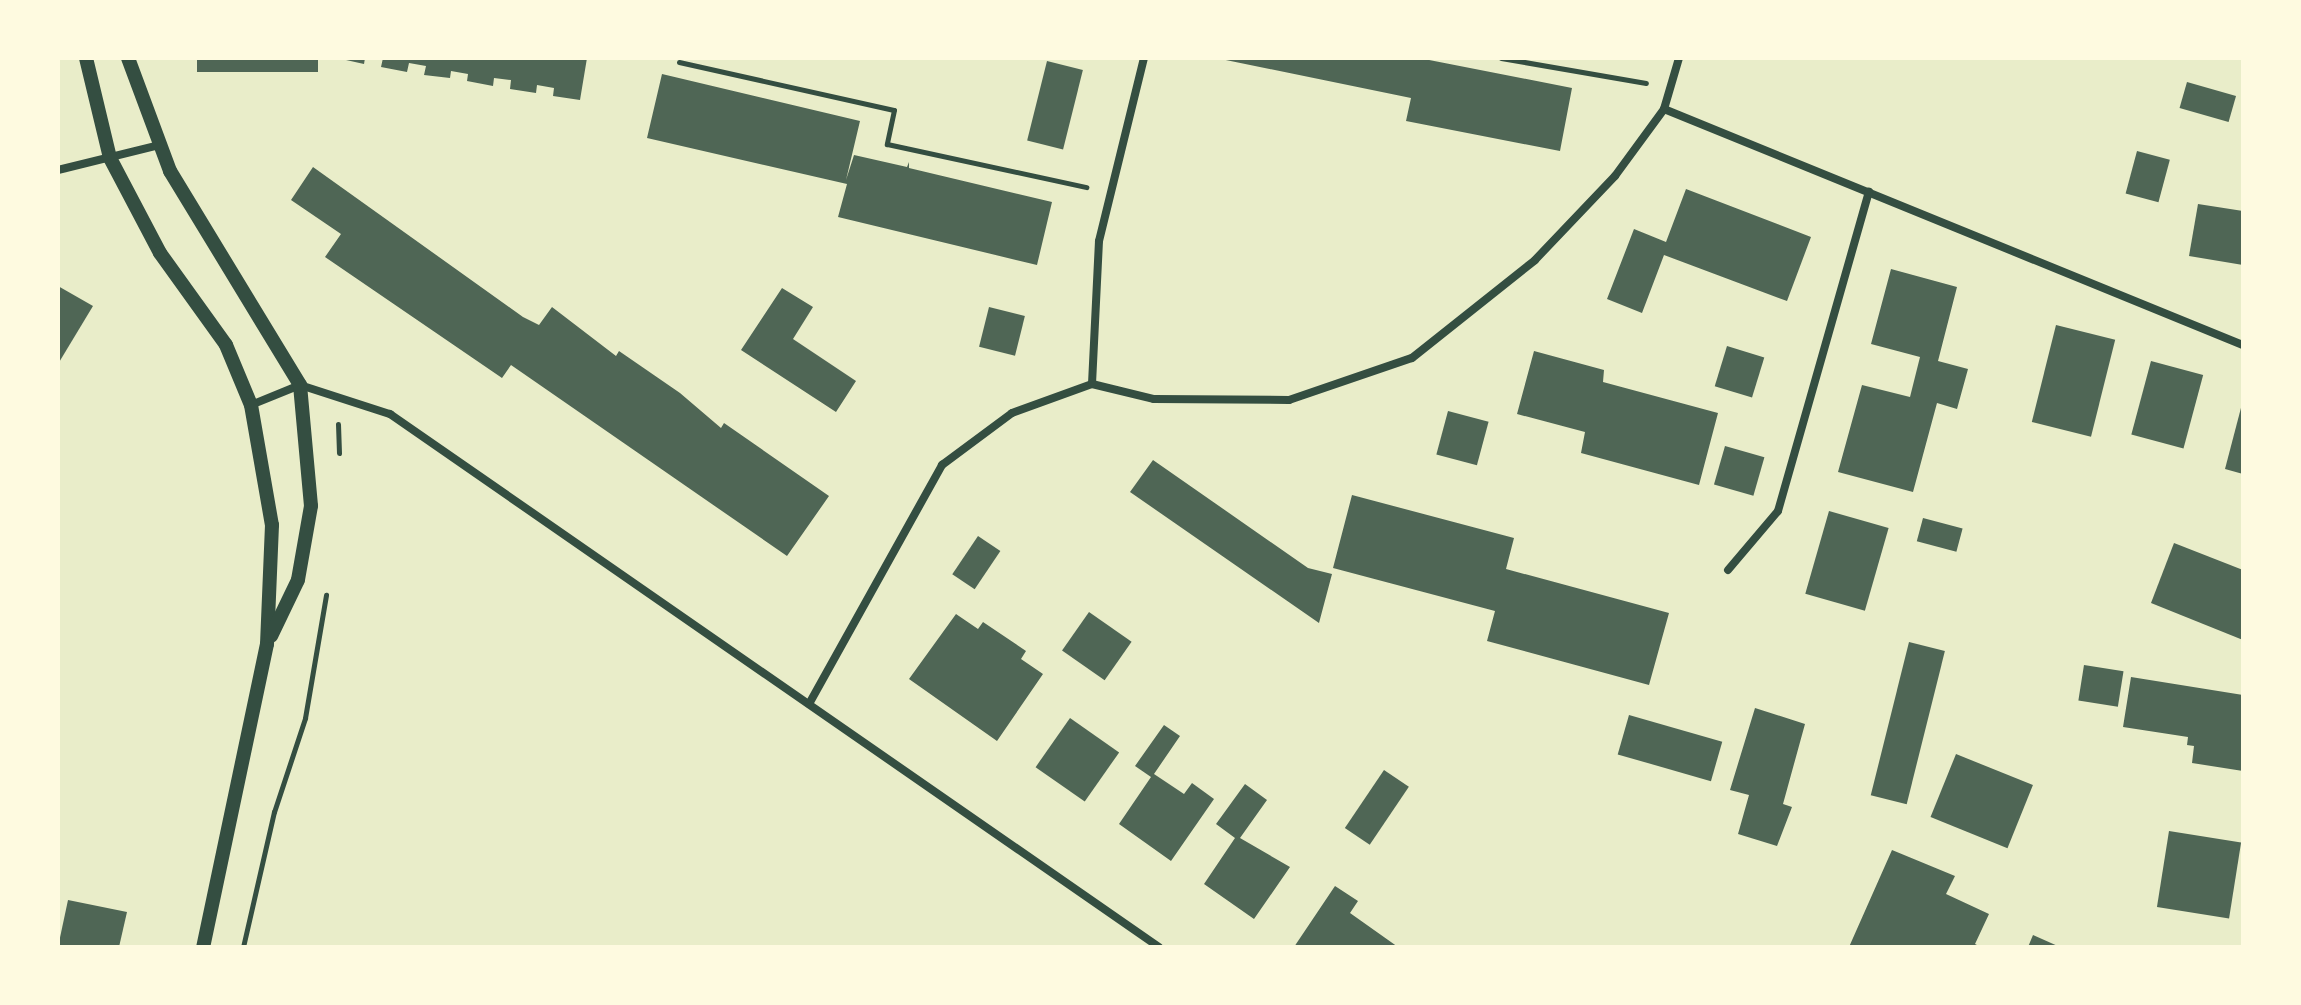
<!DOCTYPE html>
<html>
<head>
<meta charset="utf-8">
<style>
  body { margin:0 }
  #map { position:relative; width:2301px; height:1005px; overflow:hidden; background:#e9edc9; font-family:"Work Sans",sans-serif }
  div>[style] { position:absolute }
  .building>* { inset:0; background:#4f6655; transform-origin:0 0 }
  .path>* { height:5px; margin:-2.5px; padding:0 2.5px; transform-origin:2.5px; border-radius:2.5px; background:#344e41 }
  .minor>* { height:8px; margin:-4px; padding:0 4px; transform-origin:4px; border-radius:4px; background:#344e41 }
  .tertiary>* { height:14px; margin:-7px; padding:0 7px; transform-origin:7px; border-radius:7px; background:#344e41 }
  span { translate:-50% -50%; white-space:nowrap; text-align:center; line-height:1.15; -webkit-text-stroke:6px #fefae0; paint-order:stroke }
  .frame { position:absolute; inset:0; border:60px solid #fefae0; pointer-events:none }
</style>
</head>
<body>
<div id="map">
  <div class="building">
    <i style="left:197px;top:58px;width:121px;height:14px"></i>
    <i style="clip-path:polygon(337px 58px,365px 58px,364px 64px)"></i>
    <i style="clip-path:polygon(383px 58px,587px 58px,580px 100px,553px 96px,554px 88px,537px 85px,536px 93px,510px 89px,511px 80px,494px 78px,493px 86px,467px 81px,468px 74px,451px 71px,450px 78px,424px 75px,426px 66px,409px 63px,407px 72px,381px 67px)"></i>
    <i style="clip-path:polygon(1216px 58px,1419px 58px,1572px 88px,1560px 151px,1406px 121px,1411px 98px)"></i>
    <i style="left:1047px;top:61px;width:37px;height:82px;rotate:14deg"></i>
    <i style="clip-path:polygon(662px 74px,860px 121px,846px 180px,854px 155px,907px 167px,909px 162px,909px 168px,1052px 202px,1037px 265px,838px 217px,847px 184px,647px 138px)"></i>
    <i style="left:2187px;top:82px;width:51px;height:27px;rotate:16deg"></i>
    <i style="left:2137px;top:151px;width:34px;height:44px;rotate:15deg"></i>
    <i style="clip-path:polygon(313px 167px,523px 317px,539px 325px,552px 307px,616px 356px,619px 351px,680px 393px,721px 428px,724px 423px,829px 496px,787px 556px,511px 365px,502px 378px,325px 257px,341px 234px,291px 200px)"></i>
    <i style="clip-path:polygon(1686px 189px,1811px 237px,1787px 301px,1664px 255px,1642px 313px,1607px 299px,1634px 229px,1666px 242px)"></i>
    <i style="clip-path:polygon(2198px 204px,2243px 211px,2243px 265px,2189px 256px)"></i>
    <i style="clip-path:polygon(1891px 269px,1957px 287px,1938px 361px,1968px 369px,1957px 409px,1937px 403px,1913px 492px,1838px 472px,1862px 385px,1910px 397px,1920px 357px,1871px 344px)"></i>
    <i style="clip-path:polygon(58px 286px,93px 306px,58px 364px)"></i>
    <i style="clip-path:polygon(782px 288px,813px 307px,793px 339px,856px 381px,836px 412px,741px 350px)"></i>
    <i style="left:989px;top:307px;width:37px;height:41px;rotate:14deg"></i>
    <i style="left:2056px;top:325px;width:61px;height:100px;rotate:14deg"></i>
    <i style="left:1727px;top:346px;width:39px;height:42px;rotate:17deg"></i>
    <i style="clip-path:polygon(1534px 351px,1604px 370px,1603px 382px,1718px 413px,1699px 485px,1581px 453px,1585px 432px,1517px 414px)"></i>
    <i style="left:2151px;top:361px;width:54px;height:76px;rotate:15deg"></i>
    <i style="clip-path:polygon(2242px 404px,2243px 404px,2243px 474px,2225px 469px)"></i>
    <i style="left:1448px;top:411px;width:42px;height:45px;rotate:15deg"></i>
    <i style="left:1725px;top:446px;width:41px;height:40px;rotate:16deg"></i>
    <i style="clip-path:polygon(1153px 460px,1308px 568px,1332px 574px,1319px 623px,1130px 492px)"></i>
    <i style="clip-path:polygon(1352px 495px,1514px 538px,1506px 569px,1669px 613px,1649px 685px,1487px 641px,1495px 611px,1333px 568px)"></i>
    <i style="left:1829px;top:511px;width:62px;height:86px;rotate:16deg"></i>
    <i style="left:1923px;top:518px;width:41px;height:24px;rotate:15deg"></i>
    <i style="left:978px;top:536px;width:27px;height:46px;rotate:34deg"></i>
    <i style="clip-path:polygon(2174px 543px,2243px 570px,2243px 640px,2151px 603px)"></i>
    <i style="left:1089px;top:612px;width:52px;height:47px;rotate:35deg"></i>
    <i style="clip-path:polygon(956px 614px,978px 629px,983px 622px,1026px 651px,1021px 659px,1043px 674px,997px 741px,909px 679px)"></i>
    <i style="left:1909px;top:642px;width:37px;height:158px;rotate:14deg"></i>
    <i style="left:2084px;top:665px;width:40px;height:36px;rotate:9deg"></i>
    <i style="clip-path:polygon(2131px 677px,2243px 695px,2243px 771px,2192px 763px,2194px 746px,2187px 745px,2188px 737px,2123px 727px)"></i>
    <i style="clip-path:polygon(1755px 708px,1805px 724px,1783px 804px,1792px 807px,1777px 846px,1738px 834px,1749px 795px,1730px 790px)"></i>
    <i style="left:1629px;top:715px;width:97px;height:41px;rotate:16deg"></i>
    <i style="left:1070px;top:718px;width:60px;height:60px;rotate:35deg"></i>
    <i style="clip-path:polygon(1164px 725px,1180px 736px,1154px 774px,1184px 794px,1192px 783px,1214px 799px,1171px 861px,1119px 824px,1151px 777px,1135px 766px)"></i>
    <i style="left:1956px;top:754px;width:83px;height:68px;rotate:22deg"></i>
    <i style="left:1384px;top:770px;width:30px;height:70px;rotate:34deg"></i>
    <i style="clip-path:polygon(1245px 784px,1267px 800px,1240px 838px,1290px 867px,1254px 919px,1204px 884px,1235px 838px,1216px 824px)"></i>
    <i style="left:2169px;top:831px;width:73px;height:77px;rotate:9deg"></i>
    <i style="clip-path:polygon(1892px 850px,1955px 876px,1946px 894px,1989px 914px,1975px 944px,1981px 947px,1849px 947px)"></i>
    <i style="clip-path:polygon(1335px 886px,1358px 901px,1350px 913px,1398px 947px,1294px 947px)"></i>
    <i style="clip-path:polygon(68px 900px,127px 912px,119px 947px,58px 947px)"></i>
    <i style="clip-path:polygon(2033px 935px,2060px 947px,2028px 947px)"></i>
  </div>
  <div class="path">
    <i style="left:1501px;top:58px;width:147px;rotate:9.8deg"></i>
    <i style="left:679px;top:62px;width:220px;rotate:12.6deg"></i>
    <i style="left:894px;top:110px;width:35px;rotate:102deg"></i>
    <i style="left:887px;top:144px;width:204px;rotate:12.2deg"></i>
    <i style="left:338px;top:424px;width:29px;rotate:88deg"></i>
    <i style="left:243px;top:947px;width:139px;rotate:-77.1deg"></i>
    <i style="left:274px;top:812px;width:99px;rotate:-71.7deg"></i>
    <i style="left:305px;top:718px;width:125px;rotate:-80.3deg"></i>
  </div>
  <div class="minor">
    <i style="left:1664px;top:109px;width:625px;rotate:22.18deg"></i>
    <i style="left:58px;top:170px;width:104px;rotate:-13.9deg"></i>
    <i style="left:1092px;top:384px;width:143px;rotate:-87.2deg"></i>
    <i style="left:1099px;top:241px;width:188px;rotate:-76.2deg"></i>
    <i style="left:251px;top:405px;width:53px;rotate:-22.2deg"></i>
    <i style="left:300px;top:385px;width:95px;rotate:17.9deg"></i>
    <i style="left:390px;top:414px;width:936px;rotate:34.73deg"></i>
    <i style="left:1728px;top:570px;width:77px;rotate:-49.7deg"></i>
    <i style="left:1778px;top:511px;width:332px;rotate:-74.1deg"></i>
    <i style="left:809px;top:704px;width:274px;rotate:-60.9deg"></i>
    <i style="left:942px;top:465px;width:87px;rotate:-36.6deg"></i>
    <i style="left:1012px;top:413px;width:85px;rotate:-19.9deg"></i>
    <i style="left:1092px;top:384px;width:64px;rotate:13.6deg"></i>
    <i style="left:1154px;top:399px;width:135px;rotate:0.4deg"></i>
    <i style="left:1289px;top:400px;width:130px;rotate:-18.9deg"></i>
    <i style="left:1412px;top:358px;width:157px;rotate:-38.5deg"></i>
    <i style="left:1535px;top:260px;width:116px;rotate:-46.4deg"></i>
    <i style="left:1615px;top:176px;width:83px;rotate:-53.8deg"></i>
    <i style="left:1664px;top:109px;width:53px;rotate:-73.6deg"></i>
  </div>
  <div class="tertiary">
    <i style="left:86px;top:58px;width:103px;rotate:76.5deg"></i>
    <i style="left:110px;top:158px;width:107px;rotate:62.2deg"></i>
    <i style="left:160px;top:253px;width:113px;rotate:54.3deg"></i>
    <i style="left:226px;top:345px;width:65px;rotate:67.4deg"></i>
    <i style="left:251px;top:405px;width:122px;rotate:80.1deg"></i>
    <i style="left:272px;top:525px;width:119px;rotate:92.4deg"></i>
    <i style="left:267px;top:644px;width:310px;rotate:101.9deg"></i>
    <i style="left:128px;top:58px;width:121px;rotate:69.6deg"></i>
    <i style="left:170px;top:171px;width:250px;rotate:58.7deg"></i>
    <i style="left:300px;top:385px;width:121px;rotate:84.8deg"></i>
    <i style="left:311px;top:506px;width:75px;rotate:100deg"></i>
    <i style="left:298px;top:580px;width:62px;rotate:115.7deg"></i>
  </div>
  <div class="frame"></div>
</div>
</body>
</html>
